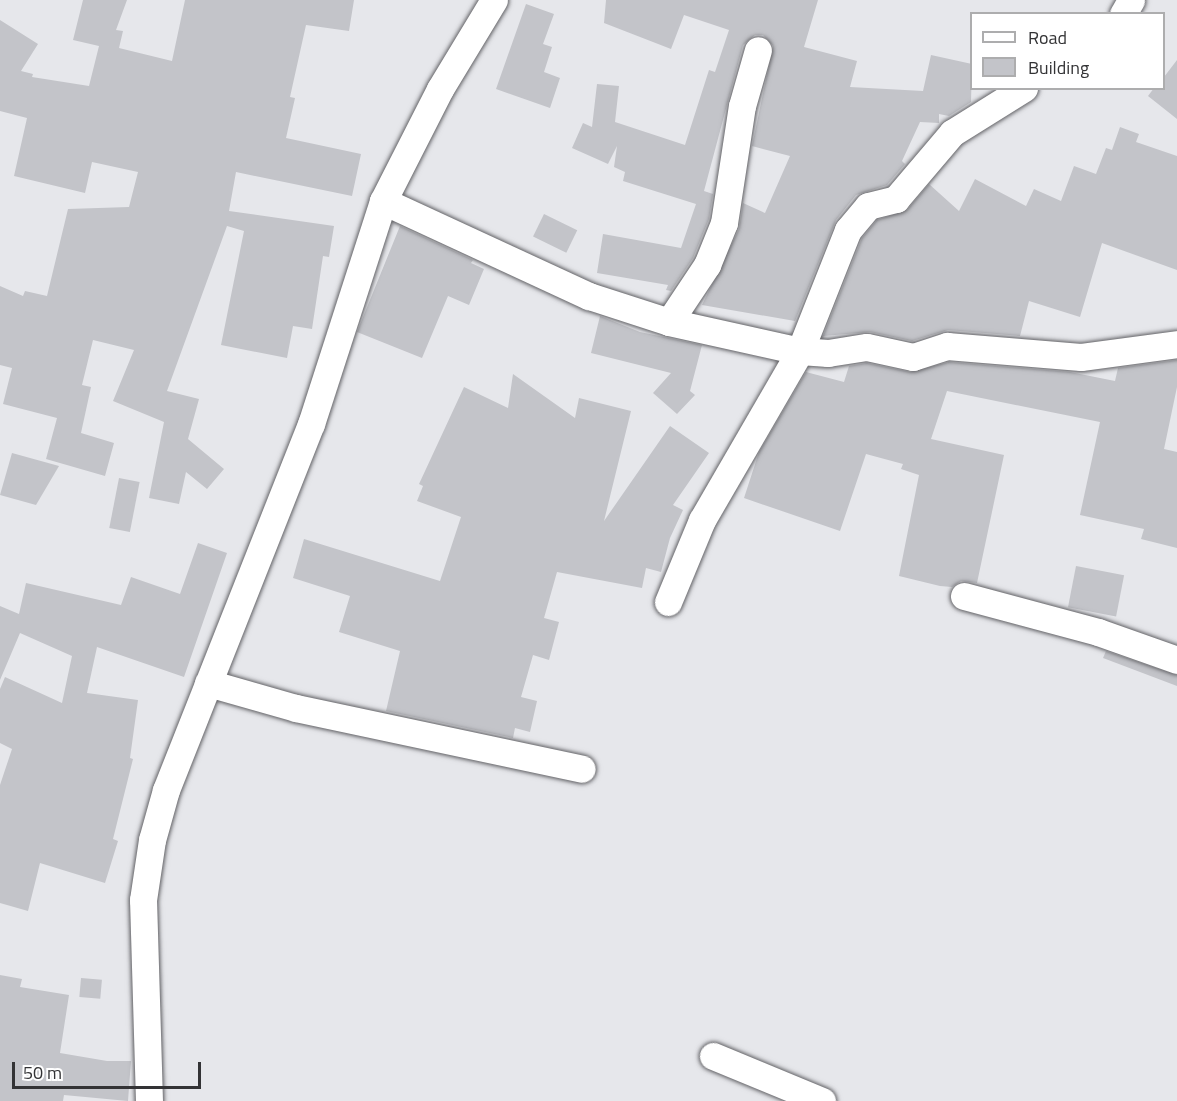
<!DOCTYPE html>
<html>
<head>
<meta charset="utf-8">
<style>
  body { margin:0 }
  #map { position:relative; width:1177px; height:1101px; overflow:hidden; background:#e6e7eb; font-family:"Titillium Web",sans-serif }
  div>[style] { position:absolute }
  .building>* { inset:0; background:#c3c4c9; transform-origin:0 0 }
  .roads { filter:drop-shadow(0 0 2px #626266) drop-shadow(0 0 2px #626266) }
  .minor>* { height:27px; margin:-13.5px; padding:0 13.5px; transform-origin:13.5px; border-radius:13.5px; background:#fff }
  span { translate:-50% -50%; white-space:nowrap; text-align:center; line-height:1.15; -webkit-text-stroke:4.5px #fff; paint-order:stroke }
  .legend { position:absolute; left:970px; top:12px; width:195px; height:78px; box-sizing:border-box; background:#fff; border:2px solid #adadae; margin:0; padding:8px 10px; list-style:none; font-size:18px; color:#333335 }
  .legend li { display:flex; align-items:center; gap:12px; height:30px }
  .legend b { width:30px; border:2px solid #adadae }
  .scale { position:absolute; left:12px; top:1062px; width:189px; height:27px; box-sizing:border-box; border:3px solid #333335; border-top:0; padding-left:8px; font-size:18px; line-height:21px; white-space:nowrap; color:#333335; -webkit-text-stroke:4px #fff; paint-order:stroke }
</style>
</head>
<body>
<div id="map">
  <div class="building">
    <i style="clip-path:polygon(83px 0,127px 0,116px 30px,123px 31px,119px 48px,172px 61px,185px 0,354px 0,349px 31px,306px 25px,290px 97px,295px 98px,286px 138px,361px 154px,352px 196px,236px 172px,229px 211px,334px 226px,329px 257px,323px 256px,312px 329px,293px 326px,287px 358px,221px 345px,244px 231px,227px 226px,167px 391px,199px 399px,188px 439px,224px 469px,207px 489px,186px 472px,179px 504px,149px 498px,164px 422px,113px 401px,134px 350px,93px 340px,82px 385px,91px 387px,81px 433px,114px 443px,105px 476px,46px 459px,57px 418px,3px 404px,12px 368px,0 365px,0 286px,23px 296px,25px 291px,47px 296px,68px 209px,129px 207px,138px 172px,92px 162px,85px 193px,14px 176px,27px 118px,0 111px,0 20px,38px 44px,21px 71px,33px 74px,32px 77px,89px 86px,99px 46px,73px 40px)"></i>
    <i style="clip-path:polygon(606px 0,818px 0,804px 47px,857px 61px,850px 87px,923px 91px,931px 55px,972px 64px,971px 102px,949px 116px,939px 114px,939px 123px,920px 122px,902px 161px,905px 164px,887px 185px,856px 195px,836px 220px,795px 321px,702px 305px,739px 229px,743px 203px,765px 213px,790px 156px,752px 146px,773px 46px,763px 35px,755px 35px,743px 45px,704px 191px,713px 194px,709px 219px,693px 258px,671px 291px,666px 290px,668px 285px,597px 273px,603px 234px,681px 248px,696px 204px,623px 181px,625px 172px,614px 167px,617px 146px,608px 164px,572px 148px,583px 123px,592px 127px,597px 84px,619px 86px,615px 122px,685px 145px,709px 70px,715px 72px,729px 30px,684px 15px,671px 49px,604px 23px)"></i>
    <i style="clip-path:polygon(526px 4px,554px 14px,543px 44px,552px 47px,544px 72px,560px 78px,550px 108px,496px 89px)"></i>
    <i style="clip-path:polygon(1177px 60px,1177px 119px,1148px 96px,1154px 88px,1164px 88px,1164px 77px)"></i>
    <i style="clip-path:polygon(1120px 127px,1139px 134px,1136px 142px,1177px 156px,1177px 270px,1102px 243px,1080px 317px,1029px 301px,1020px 336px,948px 330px,912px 341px,870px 332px,823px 336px,862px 238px,877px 220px,907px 210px,929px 184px,959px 211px,975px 179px,1026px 206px,1034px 189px,1061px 201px,1074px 166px,1096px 174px,1106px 148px,1112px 150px)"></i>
    <i style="left:544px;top:214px;width:37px;height:25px;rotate:26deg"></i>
    <i style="clip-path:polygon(400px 226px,473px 260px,471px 263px,484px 269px,469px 305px,448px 296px,422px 358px,357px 332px)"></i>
    <i style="clip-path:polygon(600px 316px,640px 332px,702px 345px,690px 391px,695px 395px,677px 414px,653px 393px,671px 373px,591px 353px)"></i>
    <i style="clip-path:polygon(1177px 360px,1177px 387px,1164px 449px,1177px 452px,1177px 548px,1141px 539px,1144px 529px,1080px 515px,1100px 422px,947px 391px,931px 439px,1004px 455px,977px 583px,961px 581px,952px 587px,940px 586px,899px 576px,919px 475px,901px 469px,903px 464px,866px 454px,840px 531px,744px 498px,759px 452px,806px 372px,844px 382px,849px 366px,867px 363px,910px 372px,949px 362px,1070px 372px,1115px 381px,1118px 368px)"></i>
    <i style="clip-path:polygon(513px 374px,575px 418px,579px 398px,631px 411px,604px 521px,670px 426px,709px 453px,673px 505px,683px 510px,670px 538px,661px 572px,646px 568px,642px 588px,557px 572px,544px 618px,559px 622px,549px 660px,533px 655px,521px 697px,537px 701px,530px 732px,515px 728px,513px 738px,386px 711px,400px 651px,339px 632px,350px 596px,293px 578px,304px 539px,440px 581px,461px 517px,417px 501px,423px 486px,419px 484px,464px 387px,508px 408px)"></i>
    <i style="clip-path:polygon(12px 453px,59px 466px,36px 505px,0 495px)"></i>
    <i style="left:119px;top:478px;width:21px;height:51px;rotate:11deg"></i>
    <i style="clip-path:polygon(198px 543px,227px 553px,184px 677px,97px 647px,87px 693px,138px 700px,130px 758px,133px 759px,113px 839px,118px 841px,105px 883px,40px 863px,28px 911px,0 903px,0 785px,12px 749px,0 743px,0 689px,5px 677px,62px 703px,72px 656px,20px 633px,0 680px,0 606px,19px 614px,26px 583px,121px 605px,131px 577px,180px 594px)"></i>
    <i style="left:1076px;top:566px;width:49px;height:42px;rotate:11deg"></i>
    <i style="clip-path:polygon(1106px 651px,1177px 675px,1177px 686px,1103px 658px)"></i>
    <i style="clip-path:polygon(0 975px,22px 979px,20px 987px,69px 995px,60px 1053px,107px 1061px,131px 1061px,128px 1101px,64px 1095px,63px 1101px,0 1101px)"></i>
    <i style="left:81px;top:978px;width:21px;height:19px;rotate:5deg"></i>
  </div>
  <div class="roads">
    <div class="minor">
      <i style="left:1123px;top:14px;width:16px;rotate:-60deg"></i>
      <i style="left:383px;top:201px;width:227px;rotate:24.8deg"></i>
      <i style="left:589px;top:296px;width:84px;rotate:18deg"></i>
      <i style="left:669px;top:322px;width:134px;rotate:12.5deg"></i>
      <i style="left:800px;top:351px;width:28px;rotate:4deg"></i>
      <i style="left:828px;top:353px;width:39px;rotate:-9deg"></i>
      <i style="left:867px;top:347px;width:47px;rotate:12.3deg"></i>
      <i style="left:913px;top:357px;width:36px;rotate:-18deg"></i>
      <i style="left:947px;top:346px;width:134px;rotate:4.7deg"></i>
      <i style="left:1081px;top:357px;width:97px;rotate:-7.7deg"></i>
      <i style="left:669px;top:322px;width:69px;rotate:-56.3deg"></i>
      <i style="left:707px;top:265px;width:45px;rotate:-68deg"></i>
      <i style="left:724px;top:223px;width:118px;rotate:-81.3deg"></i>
      <i style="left:742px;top:106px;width:58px;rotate:-74.1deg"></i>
      <i style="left:964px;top:596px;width:139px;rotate:15deg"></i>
      <i style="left:1098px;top:632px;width:84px;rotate:19.5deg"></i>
      <i style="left:668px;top:602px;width:89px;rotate:-67.5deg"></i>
      <i style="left:702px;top:520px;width:195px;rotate:-59.9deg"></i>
      <i style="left:800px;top:351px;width:130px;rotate:-68.4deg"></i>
      <i style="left:848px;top:230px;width:31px;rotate:-50deg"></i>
      <i style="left:868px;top:206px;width:29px;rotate:-14deg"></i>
      <i style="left:896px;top:199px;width:87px;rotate:-49.7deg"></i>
      <i style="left:952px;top:133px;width:85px;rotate:-32deg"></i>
      <i style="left:208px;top:683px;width:91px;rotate:15.9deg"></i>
      <i style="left:296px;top:708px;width:292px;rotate:12deg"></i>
      <i style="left:713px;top:1056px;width:118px;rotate:22.4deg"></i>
      <i style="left:149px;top:1101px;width:201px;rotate:-91.7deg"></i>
      <i style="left:143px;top:900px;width:61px;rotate:-81.5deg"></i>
      <i style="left:152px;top:840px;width:52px;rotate:-74.4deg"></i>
      <i style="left:166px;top:790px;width:394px;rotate:-68.4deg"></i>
      <i style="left:311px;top:424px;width:234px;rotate:-72.1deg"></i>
      <i style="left:383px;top:201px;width:126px;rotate:-63deg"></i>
      <i style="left:440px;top:89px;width:104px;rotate:-58.8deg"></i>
    </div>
  </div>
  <ul class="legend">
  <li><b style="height:8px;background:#fff"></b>Road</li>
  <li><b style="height:16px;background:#c3c4c9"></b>Building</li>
  </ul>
  <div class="scale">50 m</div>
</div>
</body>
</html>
